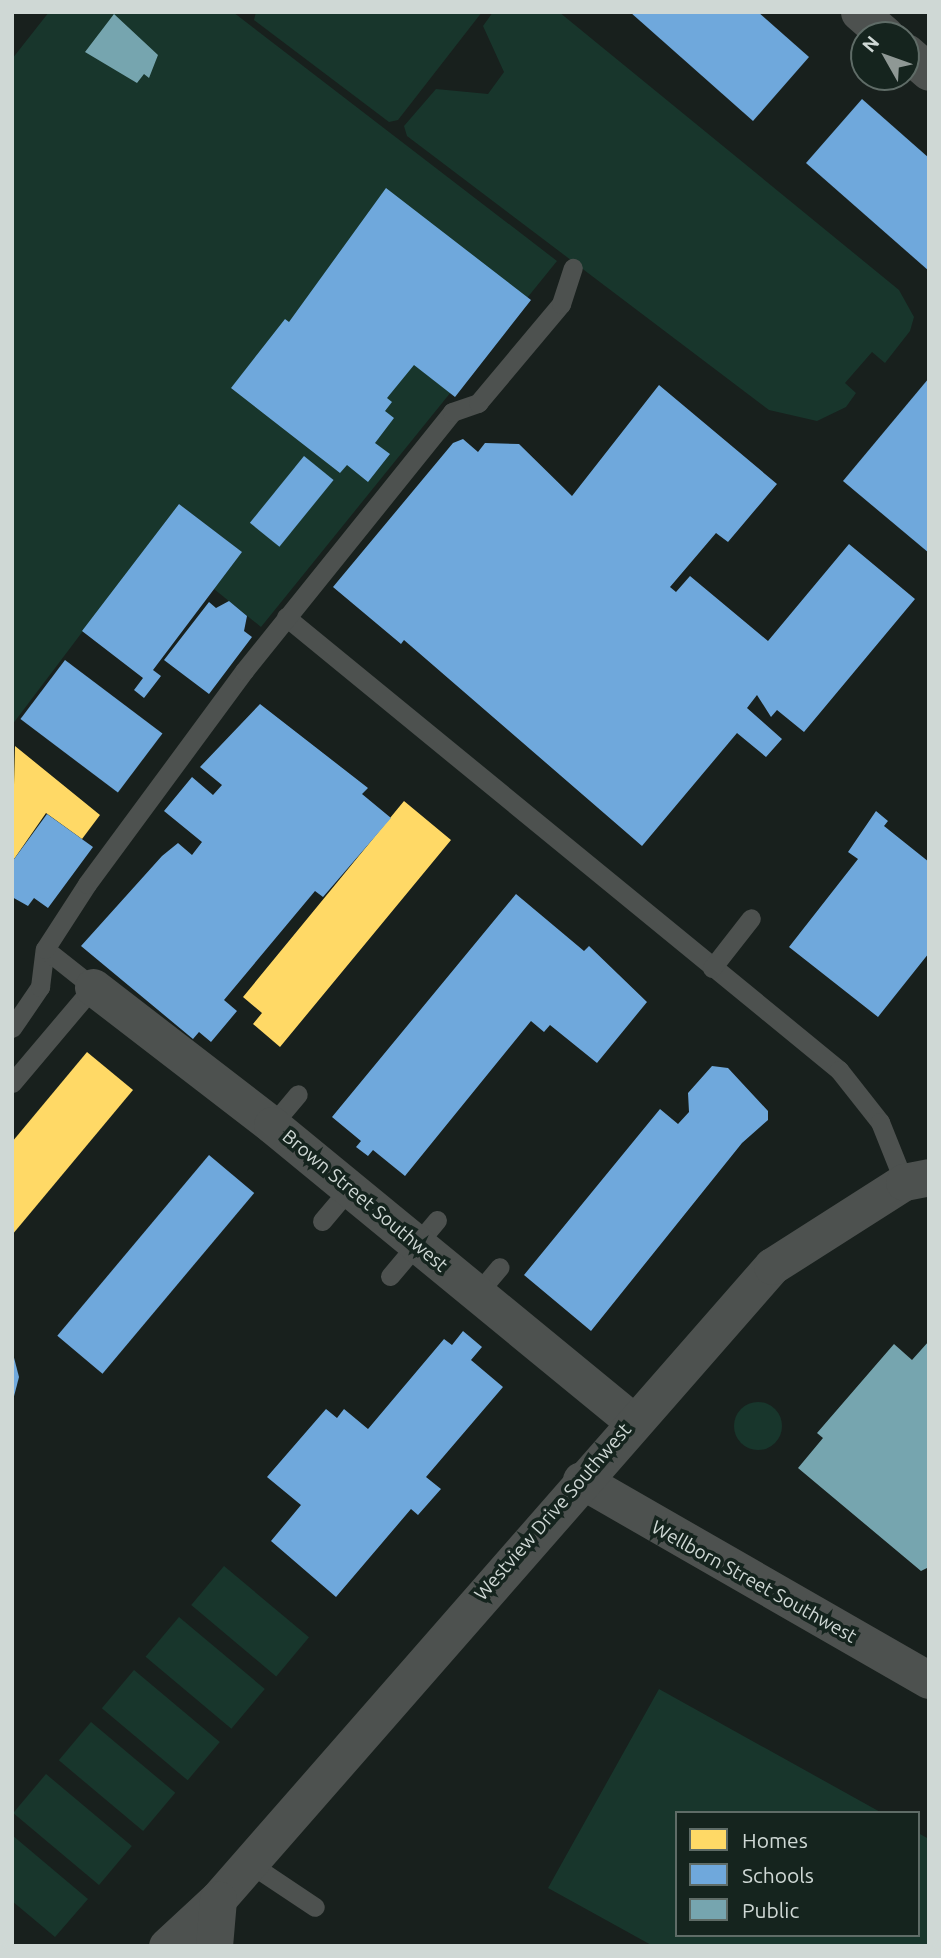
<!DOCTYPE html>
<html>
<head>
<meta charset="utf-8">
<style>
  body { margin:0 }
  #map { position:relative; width:941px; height:1958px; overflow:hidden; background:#18201d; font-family:Ubuntu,sans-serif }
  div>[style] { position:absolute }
  .green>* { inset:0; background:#18362c; transform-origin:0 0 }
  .round { border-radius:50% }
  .homes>* { inset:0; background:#ffd966 }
  .schools>* { inset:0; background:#6fa8dc; transform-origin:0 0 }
  .public>* { inset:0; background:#76a5af }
  .lane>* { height:19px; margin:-9.5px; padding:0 9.5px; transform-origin:9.5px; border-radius:9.5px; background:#4d514f }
  .street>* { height:37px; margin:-18.5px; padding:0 18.5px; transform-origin:18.5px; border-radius:18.5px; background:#4d514f }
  span { translate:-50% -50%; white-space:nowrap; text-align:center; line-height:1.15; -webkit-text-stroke:7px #15241e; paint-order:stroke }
  .street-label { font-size:19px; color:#cfd8d5 }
  .frame { position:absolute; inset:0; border:14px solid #cfd8d5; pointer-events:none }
  .legend { position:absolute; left:675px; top:1811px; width:245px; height:126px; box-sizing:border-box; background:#15241e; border:2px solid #5f6c67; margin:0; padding:9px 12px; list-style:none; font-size:21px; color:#cfd8d5 }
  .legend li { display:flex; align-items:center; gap:14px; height:35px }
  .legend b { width:35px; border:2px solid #5f6c67 }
  .north { position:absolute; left:850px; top:21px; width:70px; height:70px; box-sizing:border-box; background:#15241e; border:2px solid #5f6c67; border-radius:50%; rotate:310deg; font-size:19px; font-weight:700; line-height:28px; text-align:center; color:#cfd8d5 }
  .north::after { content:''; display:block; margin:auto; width:24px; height:32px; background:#8f9895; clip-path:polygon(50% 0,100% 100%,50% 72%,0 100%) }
</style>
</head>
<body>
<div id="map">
  <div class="green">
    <i style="clip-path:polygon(49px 12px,233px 12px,557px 261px,261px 627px,214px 589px,242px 552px,179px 504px,12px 725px,12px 59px)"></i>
    <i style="clip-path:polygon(482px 12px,398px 120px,389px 122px,254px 20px,256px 12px)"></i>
    <i style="clip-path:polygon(493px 12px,559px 12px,899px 290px,914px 317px,910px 331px,885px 363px,872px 352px,845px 383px,856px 393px,846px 407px,817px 421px,769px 410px,407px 136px,404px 126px,436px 89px,488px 94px,504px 72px,483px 26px)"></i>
    <i class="round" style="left:734px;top:1402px;width:48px;height:48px"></i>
    <i style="left:224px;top:1566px;width:111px;height:51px;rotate:40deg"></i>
    <i style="left:179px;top:1617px;width:112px;height:52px;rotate:40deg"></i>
    <i style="left:134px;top:1670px;width:112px;height:50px;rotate:40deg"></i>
    <i style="clip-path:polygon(659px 1689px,882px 1813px,677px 1813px,677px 1935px,918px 1935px,918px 1833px,929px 1839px,929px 1946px,653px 1946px,548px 1888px)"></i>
    <i style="left:91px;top:1722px;width:110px;height:50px;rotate:40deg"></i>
    <i style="left:46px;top:1774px;width:112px;height:51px;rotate:40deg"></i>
    <i style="clip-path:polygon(12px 1835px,88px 1899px,55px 1937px,12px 1901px)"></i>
  </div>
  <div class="homes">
    <i style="clip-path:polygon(15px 746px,100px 815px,82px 839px,46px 813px,12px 862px)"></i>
    <i style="clip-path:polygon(404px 801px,451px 840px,280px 1047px,253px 1024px,262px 1013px,243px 997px)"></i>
    <i style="clip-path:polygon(87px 1052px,133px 1090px,12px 1235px,12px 1142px)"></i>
  </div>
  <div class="schools">
    <i style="clip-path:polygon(630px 12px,758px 12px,809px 57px,753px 121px)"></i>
    <i style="clip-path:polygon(862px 99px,929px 158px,929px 271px,806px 163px)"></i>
    <i style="clip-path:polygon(386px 188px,531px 300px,455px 397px,414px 365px,387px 398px,392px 402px,385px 411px,394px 418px,375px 443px,390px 454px,368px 482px,347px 465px,340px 473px,231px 388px,285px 319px,289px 322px)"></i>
    <i style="clip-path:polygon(929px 378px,929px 553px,843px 481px)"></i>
    <i style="clip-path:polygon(659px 385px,777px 484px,728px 542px,716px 533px,670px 587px,676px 592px,690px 576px,768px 641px,849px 544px,915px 599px,804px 732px,777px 710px,771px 717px,757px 695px,747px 708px,782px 739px,766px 757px,737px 733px,642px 846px,404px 640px,401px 644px,333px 587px,453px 443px,463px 439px,478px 452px,485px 443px,519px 444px,572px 496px)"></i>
    <i style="left:304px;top:456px;width:38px;height:86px;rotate:39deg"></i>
    <i style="clip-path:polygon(179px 504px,242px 552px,153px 670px,161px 676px,144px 698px,134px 690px,143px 678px,82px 631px)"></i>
    <i style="clip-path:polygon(229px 601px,247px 616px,244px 631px,252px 637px,209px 694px,164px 660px,209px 602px,216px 608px)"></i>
    <i style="left:65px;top:660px;width:122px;height:74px;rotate:37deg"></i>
    <i style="clip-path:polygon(260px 704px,368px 788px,362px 794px,391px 818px,323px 897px,315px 891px,224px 1000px,237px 1011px,211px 1042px,199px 1032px,193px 1039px,81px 946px,162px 856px,178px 843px,192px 855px,202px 842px,164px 811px,192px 777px,213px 795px,222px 785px,200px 767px)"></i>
    <i style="clip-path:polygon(876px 811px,888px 821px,884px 826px,929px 862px,929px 953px,878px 1017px,789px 947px,858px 859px,848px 852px)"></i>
    <i style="clip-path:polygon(47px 814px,93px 847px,48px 908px,34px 898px,28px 906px,12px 897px,12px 862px)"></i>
    <i style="clip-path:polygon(516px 894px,584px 951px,589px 946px,647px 1002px,597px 1063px,550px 1025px,544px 1032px,531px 1021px,405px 1176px,373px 1150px,368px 1156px,356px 1147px,361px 1141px,332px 1117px)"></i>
    <i style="clip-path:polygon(712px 1066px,728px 1068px,768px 1111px,768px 1120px,742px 1143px,591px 1331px,524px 1275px,660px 1109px,678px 1124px,689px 1112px,688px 1093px)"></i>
    <i style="left:209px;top:1155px;width:59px;height:236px;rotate:40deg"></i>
    <i style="clip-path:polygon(463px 1331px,482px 1347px,471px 1360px,503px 1387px,426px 1477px,441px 1489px,418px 1515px,411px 1509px,336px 1597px,271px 1541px,301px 1505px,267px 1477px,326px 1409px,337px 1418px,344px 1409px,368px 1429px,444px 1339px,452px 1345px)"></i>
    <i style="clip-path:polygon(12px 1350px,19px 1377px,12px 1404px)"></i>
  </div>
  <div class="public">
    <i style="clip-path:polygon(114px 14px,158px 55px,149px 78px,144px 74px,137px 83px,85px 52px)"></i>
    <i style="clip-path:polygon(929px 1341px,929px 1567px,921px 1571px,798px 1468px,823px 1438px,817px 1433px,894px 1344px,912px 1360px)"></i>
  </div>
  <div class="lane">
    <i style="left:286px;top:617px;width:715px;rotate:39.32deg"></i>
    <i style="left:839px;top:1070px;width:66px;rotate:51.7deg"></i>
    <i style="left:880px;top:1122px;width:65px;rotate:68.2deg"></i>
    <i style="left:712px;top:968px;width:63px;rotate:-52deg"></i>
    <i style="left:12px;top:1028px;width:50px;rotate:-55.7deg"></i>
    <i style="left:40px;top:987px;width:38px;rotate:-83deg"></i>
    <i style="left:12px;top:1083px;width:126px;rotate:-49.8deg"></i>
    <i style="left:93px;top:987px;width:61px;rotate:-141.6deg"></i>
    <i style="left:45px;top:949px;width:77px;rotate:-57.1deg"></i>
    <i style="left:87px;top:884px;width:265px;rotate:-53.6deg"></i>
    <i style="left:244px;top:671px;width:332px;rotate:-51.2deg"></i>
    <i style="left:452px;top:412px;width:28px;rotate:-19deg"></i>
    <i style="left:478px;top:403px;width:129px;rotate:-50deg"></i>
    <i style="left:561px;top:304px;width:38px;rotate:-72deg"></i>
    <i style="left:272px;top:1125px;width:40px;rotate:-50deg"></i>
    <i style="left:322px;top:1221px;width:42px;rotate:-49.8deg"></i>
    <i style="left:390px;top:1276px;width:73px;rotate:-50deg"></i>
    <i style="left:477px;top:1294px;width:35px;rotate:-50deg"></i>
    <i style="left:249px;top:1863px;width:79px;rotate:33.7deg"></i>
  </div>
  <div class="street">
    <i style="left:859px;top:12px;width:35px;rotate:41deg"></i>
    <i style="left:906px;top:52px;width:30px;rotate:41deg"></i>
    <i style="left:93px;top:987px;width:226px;rotate:37.6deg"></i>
    <i style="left:272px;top:1125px;width:466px;rotate:39.4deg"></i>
    <i style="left:581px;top:1480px;width:401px;rotate:29.9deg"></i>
    <i style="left:167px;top:1946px;width:69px;rotate:-42.7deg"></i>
    <i style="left:218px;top:1899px;width:841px;rotate:-48.81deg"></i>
    <i style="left:772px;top:1266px;width:156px;rotate:-32.5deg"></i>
    <i style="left:904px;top:1182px;width:25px;rotate:-11deg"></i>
    <i style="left:214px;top:1946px;width:47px;rotate:-85.1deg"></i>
  </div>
  <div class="street-label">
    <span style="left:365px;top:1201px;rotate:40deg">Brown Street Southwest</span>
    <span style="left:553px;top:1512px;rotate:-49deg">Westview Drive Southwest</span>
    <span style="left:754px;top:1582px;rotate:29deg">Wellborn Street Southwest</span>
  </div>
  <div class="frame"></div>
  <ul class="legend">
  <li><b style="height:19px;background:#ffd966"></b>Homes</li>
  <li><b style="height:19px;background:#6fa8dc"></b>Schools</li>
  <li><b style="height:19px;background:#76a5af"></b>Public</li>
  </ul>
  <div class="north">N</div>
</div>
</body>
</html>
